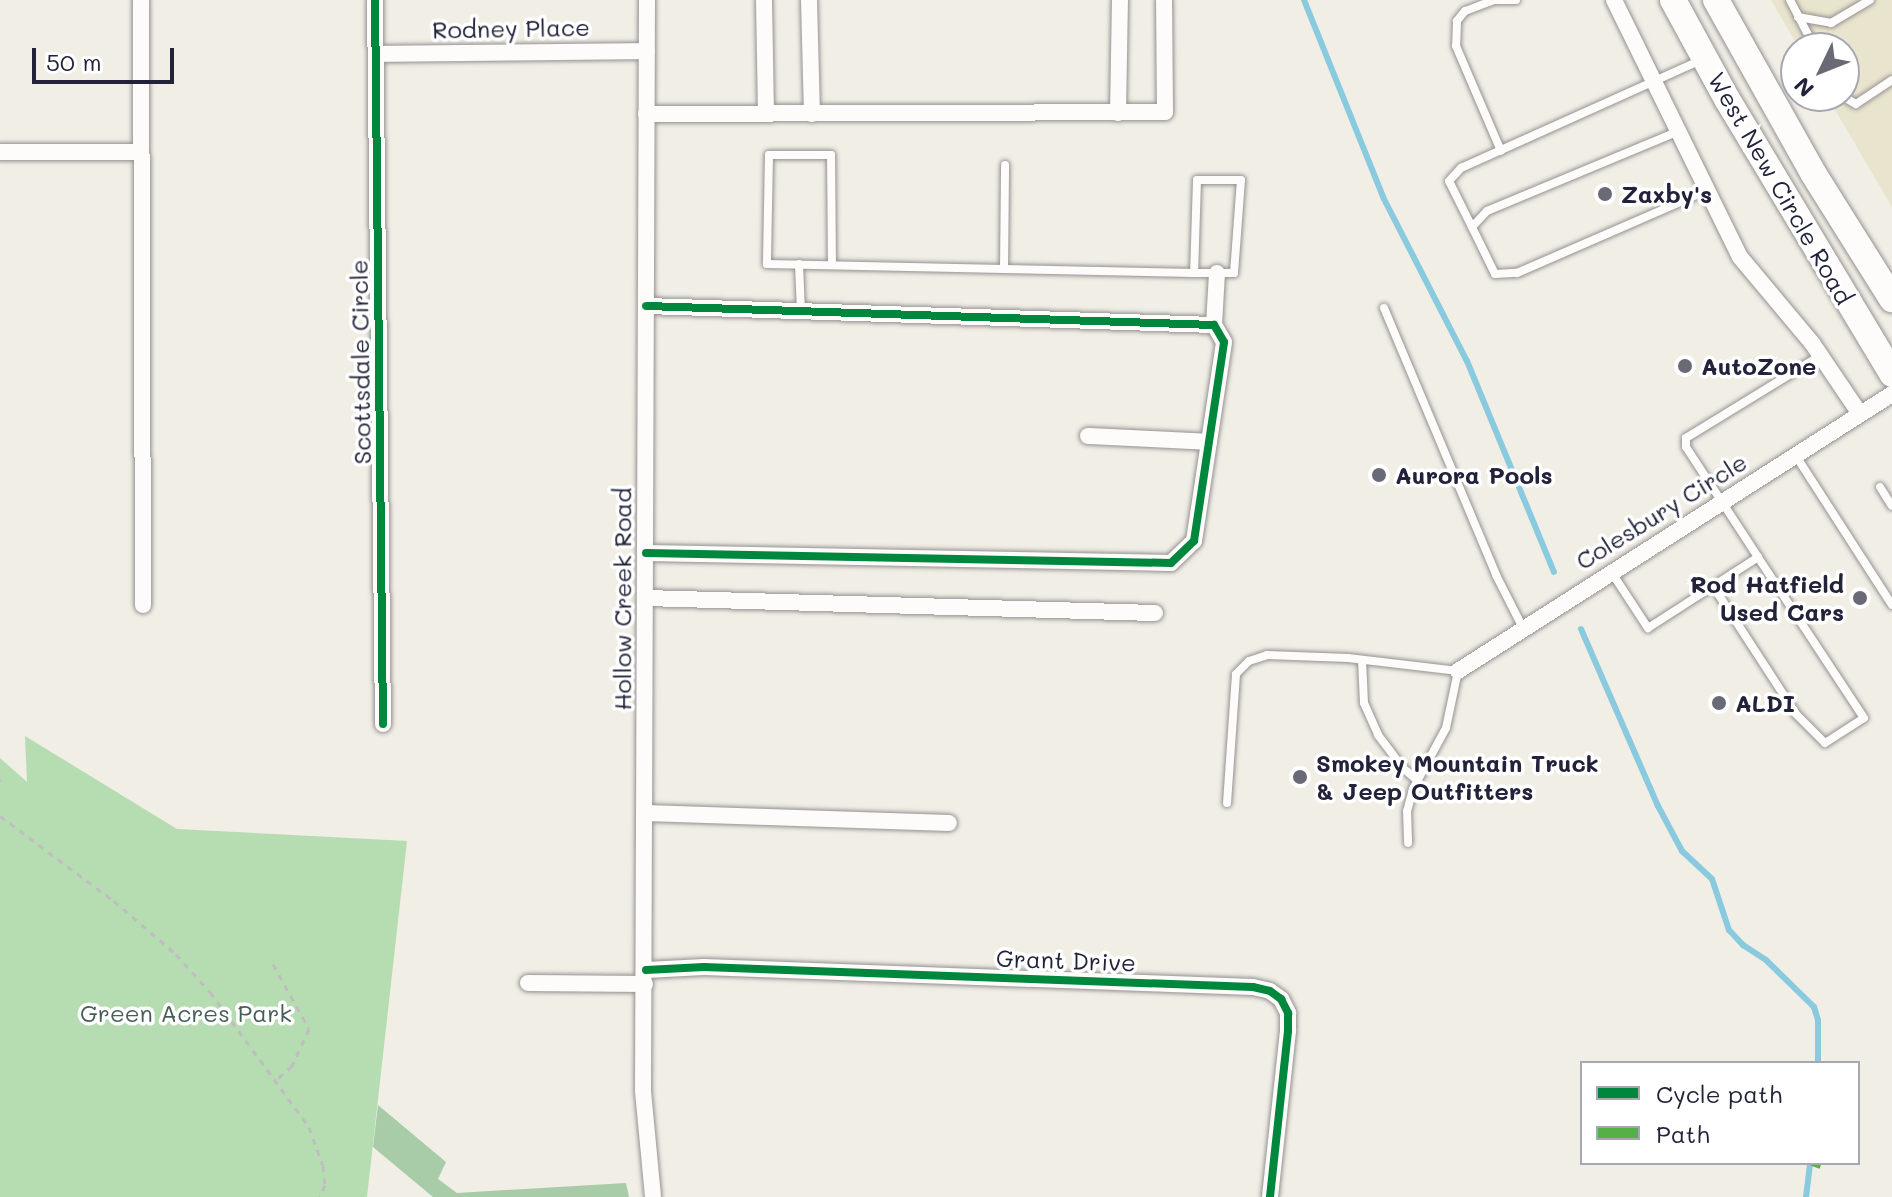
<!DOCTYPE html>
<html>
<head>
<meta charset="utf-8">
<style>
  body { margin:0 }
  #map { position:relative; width:1892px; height:1197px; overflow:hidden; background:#f0eee5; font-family:Mali,sans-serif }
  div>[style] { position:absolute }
  .built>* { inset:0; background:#e9e4cd }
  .green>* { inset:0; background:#b6dcb1 }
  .forest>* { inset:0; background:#a8cca7 }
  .stream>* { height:6px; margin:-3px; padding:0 3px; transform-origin:3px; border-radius:3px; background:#8acadf }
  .path>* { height:3px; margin-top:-1.5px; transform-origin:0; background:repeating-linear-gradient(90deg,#bfbebf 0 6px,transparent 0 12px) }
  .roads { filter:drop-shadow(0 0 2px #949292) drop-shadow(0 0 2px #949292) }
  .service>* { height:8px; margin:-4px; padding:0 4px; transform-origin:4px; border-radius:4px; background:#fdfcfb }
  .minor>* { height:16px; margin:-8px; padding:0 8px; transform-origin:8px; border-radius:8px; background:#fdfcfb }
  .trunk>* { height:26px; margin:-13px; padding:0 13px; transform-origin:13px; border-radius:13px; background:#fdfcfb }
  .quiet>* { height:6px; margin-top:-3px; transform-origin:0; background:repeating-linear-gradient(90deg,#55b146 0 12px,transparent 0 18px) }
  .cycleway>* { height:8px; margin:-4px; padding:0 4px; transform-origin:4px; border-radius:4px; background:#00873e }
  .dots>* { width:22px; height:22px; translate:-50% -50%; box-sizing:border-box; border:4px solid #fff; border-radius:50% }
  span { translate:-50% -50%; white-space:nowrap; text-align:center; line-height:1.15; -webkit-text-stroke:7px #fff; paint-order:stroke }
  .street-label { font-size:24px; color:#22223b }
  .poi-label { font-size:24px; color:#22223b; font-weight:700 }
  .left { translate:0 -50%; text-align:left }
  .right { translate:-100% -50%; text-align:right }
  .park-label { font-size:24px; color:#455e56 }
  .legend { position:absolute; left:1580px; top:1061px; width:280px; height:104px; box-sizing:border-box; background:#fff; border:2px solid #a7a7b1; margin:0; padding:10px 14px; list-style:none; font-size:24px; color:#22223b }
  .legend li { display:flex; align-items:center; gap:16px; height:40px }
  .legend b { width:40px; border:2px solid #a7a7b1 }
  .north { position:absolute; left:1780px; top:32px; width:80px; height:80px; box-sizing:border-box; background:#fff; border:2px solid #a7a7b1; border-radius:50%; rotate:227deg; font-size:22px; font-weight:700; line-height:32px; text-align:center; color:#22223b }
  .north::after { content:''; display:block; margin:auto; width:28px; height:36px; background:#6a6976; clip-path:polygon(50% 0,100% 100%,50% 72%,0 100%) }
  .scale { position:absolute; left:32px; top:48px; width:142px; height:36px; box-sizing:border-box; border:4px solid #22223b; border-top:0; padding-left:10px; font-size:24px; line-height:28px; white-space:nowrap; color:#22223b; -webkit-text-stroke:6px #fff; paint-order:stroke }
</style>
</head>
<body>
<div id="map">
  <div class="built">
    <i style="clip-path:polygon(1771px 0,1892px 0,1892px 207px,1827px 96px,1844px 96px,1844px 48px,1799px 48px)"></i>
  </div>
  <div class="green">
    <i style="clip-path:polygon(25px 736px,177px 829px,407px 841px,367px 1197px,0 1197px,0 758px,27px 782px)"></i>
  </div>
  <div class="forest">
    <i style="clip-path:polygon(378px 1105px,446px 1162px,438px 1179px,457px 1193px,626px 1183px,629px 1197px,433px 1197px,373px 1147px)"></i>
  </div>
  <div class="stream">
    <i style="left:1304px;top:0;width:214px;rotate:68.1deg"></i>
    <i style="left:1384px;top:199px;width:182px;rotate:62.9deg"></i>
    <i style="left:1467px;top:361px;width:228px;rotate:67.6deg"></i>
    <i style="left:1581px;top:629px;width:193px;rotate:66.5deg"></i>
    <i style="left:1658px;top:806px;width:51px;rotate:61.9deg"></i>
    <i style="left:1682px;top:851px;width:41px;rotate:43deg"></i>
    <i style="left:1712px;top:879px;width:54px;rotate:71.6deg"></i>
    <i style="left:1729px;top:930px;width:21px;rotate:47deg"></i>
    <i style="left:1743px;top:945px;width:27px;rotate:33deg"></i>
    <i style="left:1766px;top:960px;width:67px;rotate:44.4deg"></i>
    <i style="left:1814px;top:1007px;width:14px;rotate:73deg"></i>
    <i style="left:1818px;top:1020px;width:43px;rotate:90deg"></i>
    <i style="left:1806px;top:1197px;width:34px;rotate:-83deg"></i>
  </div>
  <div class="path">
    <i style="left:0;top:779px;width:2px;rotate:90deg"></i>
    <i style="left:0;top:816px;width:142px;rotate:36.7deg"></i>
    <i style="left:114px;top:901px;width:82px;rotate:40.5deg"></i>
    <i style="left:176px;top:954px;width:51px;rotate:48.2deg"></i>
    <i style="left:210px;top:992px;width:167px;rotate:53.7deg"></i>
    <i style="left:309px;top:1127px;width:41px;rotate:70.3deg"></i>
    <i style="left:323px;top:1166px;width:19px;rotate:84deg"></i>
    <i style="left:325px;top:1185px;width:13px;rotate:113deg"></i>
    <i style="left:273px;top:964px;width:74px;rotate:61deg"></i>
    <i style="left:309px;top:1029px;width:41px;rotate:114.7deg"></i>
    <i style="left:292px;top:1066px;width:23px;rotate:139deg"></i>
  </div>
  <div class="roads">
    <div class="service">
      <i style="left:1494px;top:0;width:31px;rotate:159deg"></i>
      <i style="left:1465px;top:11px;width:13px;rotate:129deg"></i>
      <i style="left:1457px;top:21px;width:25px;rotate:92deg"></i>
      <i style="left:1456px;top:46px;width:114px;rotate:66.8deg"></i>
      <i style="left:1495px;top:0;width:21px"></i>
      <i style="left:1790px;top:0;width:54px;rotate:62.5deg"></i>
      <i style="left:1798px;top:17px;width:34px;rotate:10deg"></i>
      <i style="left:1831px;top:23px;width:45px;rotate:-30.5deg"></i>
      <i style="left:1842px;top:96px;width:16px;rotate:30deg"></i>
      <i style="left:1856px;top:104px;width:43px;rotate:-33.7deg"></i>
      <i style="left:1679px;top:131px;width:208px;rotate:157.4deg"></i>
      <i style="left:1487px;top:211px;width:22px;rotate:133deg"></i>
      <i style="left:1472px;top:227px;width:52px;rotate:63.9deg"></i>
      <i style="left:1495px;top:274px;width:22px;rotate:-3deg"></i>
      <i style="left:1517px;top:273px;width:206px;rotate:-23.5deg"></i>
      <i style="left:1472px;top:227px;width:51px;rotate:-116.6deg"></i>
      <i style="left:1449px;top:181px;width:18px;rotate:-47deg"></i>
      <i style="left:1461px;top:168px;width:263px;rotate:-24.2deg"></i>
      <i style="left:799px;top:264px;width:47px;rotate:87.6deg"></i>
      <i style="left:832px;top:265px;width:110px;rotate:-90.5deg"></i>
      <i style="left:831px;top:155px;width:62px;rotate:180deg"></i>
      <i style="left:769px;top:155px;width:109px;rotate:91.1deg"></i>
      <i style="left:767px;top:264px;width:427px;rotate:1.2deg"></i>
      <i style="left:1194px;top:273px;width:40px"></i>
      <i style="left:1234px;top:273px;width:93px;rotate:-85.7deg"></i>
      <i style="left:1241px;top:180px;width:44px;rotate:180deg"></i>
      <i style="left:1197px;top:180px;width:93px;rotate:91.8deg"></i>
      <i style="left:1004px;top:269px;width:104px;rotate:-89.4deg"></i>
      <i style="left:1384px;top:308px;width:290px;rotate:67.2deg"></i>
      <i style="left:1496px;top:575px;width:59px;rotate:63deg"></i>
      <i style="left:1796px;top:456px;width:177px;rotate:57.2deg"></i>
      <i style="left:1880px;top:487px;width:22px;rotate:58deg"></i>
      <i style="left:1612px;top:573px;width:66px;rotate:56.8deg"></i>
      <i style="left:1648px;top:628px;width:131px;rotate:-32.8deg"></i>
      <i style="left:1758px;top:557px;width:131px;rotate:-123.2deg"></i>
      <i style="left:1686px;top:447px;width:9px;rotate:-90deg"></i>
      <i style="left:1686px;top:438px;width:157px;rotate:-31.5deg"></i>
      <i style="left:1713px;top:586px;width:153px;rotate:57deg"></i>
      <i style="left:1796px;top:714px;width:41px;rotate:45deg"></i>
      <i style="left:1825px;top:743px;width:46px;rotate:-32.7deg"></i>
      <i style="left:1864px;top:718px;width:193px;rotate:-123.4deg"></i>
      <i style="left:1362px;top:660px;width:43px;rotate:87.3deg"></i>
      <i style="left:1364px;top:703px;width:35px;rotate:66deg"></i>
      <i style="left:1378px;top:735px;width:41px;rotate:52.9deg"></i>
      <i style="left:1403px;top:768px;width:18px;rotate:41deg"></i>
      <i style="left:1227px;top:803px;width:129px;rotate:-86deg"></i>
      <i style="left:1236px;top:674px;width:18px;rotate:-45deg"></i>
      <i style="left:1249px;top:661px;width:19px;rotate:-18deg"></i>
      <i style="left:1267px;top:655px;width:81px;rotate:2.1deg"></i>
      <i style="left:1348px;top:658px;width:111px;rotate:6.7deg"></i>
      <i style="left:1458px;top:671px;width:58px;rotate:101.9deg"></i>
      <i style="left:1446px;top:728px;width:69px;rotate:118.4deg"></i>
      <i style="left:1413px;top:789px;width:23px;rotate:105deg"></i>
      <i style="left:1407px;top:811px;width:32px;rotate:88deg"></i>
    </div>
    <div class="minor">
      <i style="left:141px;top:0;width:605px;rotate:89.81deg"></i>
      <i style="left:375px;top:0;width:724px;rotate:89.37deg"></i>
      <i style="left:647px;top:0;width:1091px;rotate:90.21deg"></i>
      <i style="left:643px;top:1091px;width:106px;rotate:84.6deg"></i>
      <i style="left:764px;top:0;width:114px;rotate:89deg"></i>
      <i style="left:809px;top:0;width:114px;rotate:88.5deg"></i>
      <i style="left:1614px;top:0;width:286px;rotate:63.9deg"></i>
      <i style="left:1740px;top:257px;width:112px;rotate:50.1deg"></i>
      <i style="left:1812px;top:343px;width:86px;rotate:55.9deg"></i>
      <i style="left:376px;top:54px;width:271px;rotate:-0.6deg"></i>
      <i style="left:1118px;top:113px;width:113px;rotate:-89deg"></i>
      <i style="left:646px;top:114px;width:519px;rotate:-0.22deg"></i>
      <i style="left:1165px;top:112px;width:112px;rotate:-90.5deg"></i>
      <i style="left:0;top:152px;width:140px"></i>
      <i style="left:1214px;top:325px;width:52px;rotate:-86.7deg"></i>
      <i style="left:1088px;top:436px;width:121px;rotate:2.8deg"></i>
      <i style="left:646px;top:553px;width:525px;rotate:1.09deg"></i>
      <i style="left:1171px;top:563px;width:32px;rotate:-44deg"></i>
      <i style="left:1194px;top:541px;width:201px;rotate:-81.4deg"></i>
      <i style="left:1224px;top:342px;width:20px;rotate:-120deg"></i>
      <i style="left:1214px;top:325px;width:568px;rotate:-178.08deg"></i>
      <i style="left:646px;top:598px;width:509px;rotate:1.69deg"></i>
      <i style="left:1458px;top:671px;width:515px;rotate:-32.55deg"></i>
      <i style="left:646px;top:813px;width:303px;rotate:1.9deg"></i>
      <i style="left:646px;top:970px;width:58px;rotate:-3deg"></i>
      <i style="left:704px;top:967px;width:549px;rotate:2.09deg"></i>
      <i style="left:1253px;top:987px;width:17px;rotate:13deg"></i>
      <i style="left:1270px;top:991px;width:14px;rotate:36deg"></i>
      <i style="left:1281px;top:999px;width:16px;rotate:63deg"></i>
      <i style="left:1288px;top:1013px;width:18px;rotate:90deg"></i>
      <i style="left:1288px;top:1031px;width:167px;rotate:96.2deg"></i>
      <i style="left:528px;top:983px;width:117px;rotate:0.5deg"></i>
    </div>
    <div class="trunk">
      <i style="left:1673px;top:0;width:113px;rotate:61.4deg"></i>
      <i style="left:1727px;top:99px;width:321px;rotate:59deg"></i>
      <i style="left:1716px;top:0;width:198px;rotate:60.7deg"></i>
      <i style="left:1813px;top:173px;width:149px;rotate:57.9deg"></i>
    </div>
  </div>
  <div class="quiet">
    <i style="left:1812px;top:1163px;width:9px;rotate:18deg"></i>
  </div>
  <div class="cycleway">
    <i style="left:375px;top:0;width:724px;rotate:89.37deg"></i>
    <i style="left:646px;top:553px;width:525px;rotate:1.09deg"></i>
    <i style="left:1171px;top:563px;width:32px;rotate:-44deg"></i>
    <i style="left:1194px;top:541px;width:201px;rotate:-81.4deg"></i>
    <i style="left:1224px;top:342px;width:20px;rotate:-120deg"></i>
    <i style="left:1214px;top:325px;width:568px;rotate:-178.08deg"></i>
    <i style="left:646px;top:970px;width:58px;rotate:-3deg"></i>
    <i style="left:704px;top:967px;width:549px;rotate:2.09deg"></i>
    <i style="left:1253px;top:987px;width:17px;rotate:13deg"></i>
    <i style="left:1270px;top:991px;width:14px;rotate:36deg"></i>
    <i style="left:1281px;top:999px;width:16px;rotate:63deg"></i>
    <i style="left:1288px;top:1013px;width:18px;rotate:90deg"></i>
    <i style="left:1288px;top:1031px;width:167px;rotate:96.2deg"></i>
  </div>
  <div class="dots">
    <i style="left:1605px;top:194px;background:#6a6976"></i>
    <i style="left:1685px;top:366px;background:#6a6976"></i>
    <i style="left:1379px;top:475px;background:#6a6976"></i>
    <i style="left:1860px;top:598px;background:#6a6976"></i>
    <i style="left:1719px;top:703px;background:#6a6976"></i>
    <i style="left:1300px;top:777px;background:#6a6976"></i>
  </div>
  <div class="street-label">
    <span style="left:511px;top:28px;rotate:-1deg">Rodney Place</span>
    <span style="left:1781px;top:188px;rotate:60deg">West New Circle Road</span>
    <span style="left:360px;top:362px;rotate:-91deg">Scottsdale Circle</span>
    <span style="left:1661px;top:511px;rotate:-32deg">Colesbury Circle</span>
    <span style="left:622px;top:599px;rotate:-90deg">Hollow Creek Road</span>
    <span style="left:1066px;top:960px;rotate:2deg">Grant Drive</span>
  </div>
  <div class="poi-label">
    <span class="left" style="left:1621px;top:194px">Zaxby's</span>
    <span class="left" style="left:1701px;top:366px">AutoZone</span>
    <span class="left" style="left:1395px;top:475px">Aurora Pools</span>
    <span class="right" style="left:1844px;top:598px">Rod Hatfield<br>Used Cars</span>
    <span class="left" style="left:1735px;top:703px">ALDI</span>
    <span class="left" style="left:1316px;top:777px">Smokey Mountain Truck<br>&amp; Jeep Outfitters</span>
  </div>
  <div class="park-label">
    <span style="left:186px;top:1013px">Green Acres Park</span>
  </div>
  <ul class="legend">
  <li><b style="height:10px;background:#00873e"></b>Cycle path</li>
  <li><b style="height:10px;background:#55b146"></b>Path</li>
  </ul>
  <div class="north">N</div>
  <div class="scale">50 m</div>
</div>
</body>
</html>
